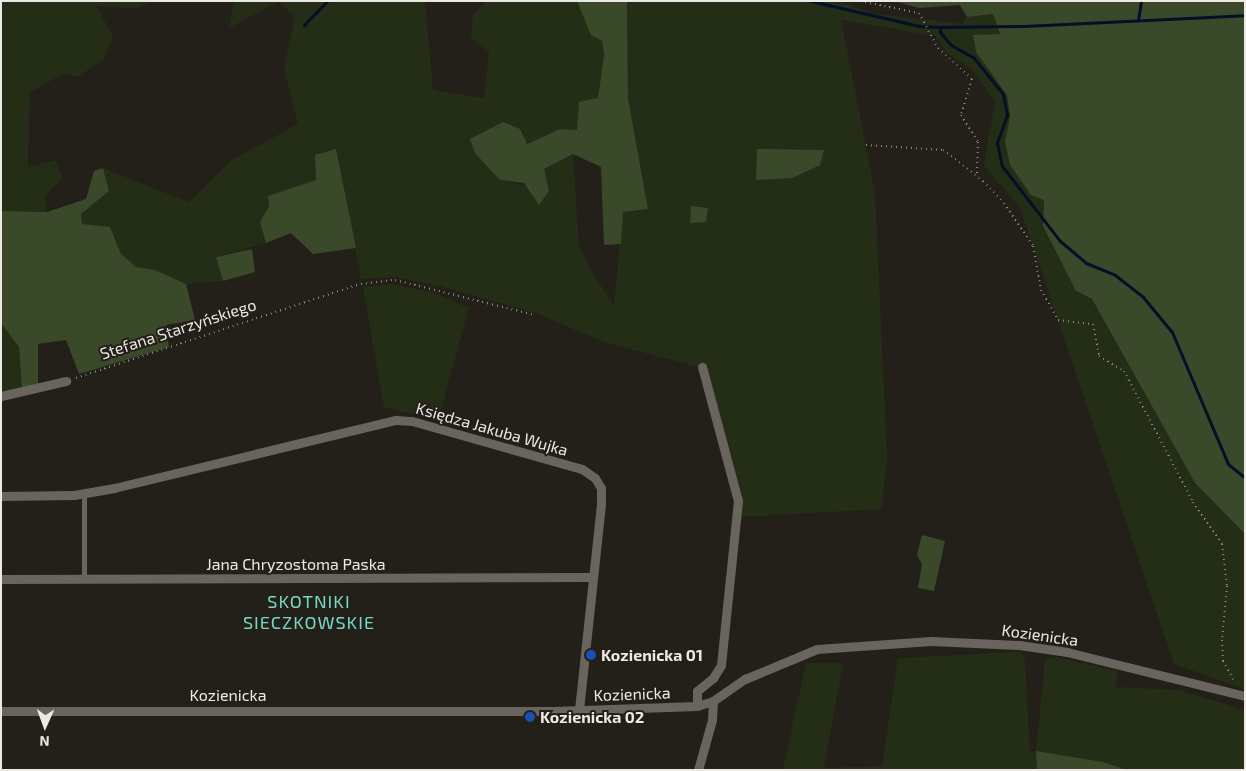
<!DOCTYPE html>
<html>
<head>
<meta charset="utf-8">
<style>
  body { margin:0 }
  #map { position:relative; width:1246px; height:771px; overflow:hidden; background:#231f19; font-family:"Exo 2",sans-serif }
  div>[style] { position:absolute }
  .green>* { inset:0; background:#242e17 }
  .forest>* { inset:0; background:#3b492b }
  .stream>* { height:3px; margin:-1.5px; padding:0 1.5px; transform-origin:1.5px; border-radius:1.5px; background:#050f27 }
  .path>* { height:2px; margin-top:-1px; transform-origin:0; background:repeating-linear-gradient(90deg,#8c8883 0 1px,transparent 0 5px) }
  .service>* { height:4.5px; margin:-2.25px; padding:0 2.25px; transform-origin:2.25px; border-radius:2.25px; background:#69645d }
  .minor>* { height:9px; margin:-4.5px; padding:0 4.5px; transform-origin:4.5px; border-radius:4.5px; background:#69645d }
  .dots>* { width:14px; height:14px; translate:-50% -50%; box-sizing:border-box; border:2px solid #231f19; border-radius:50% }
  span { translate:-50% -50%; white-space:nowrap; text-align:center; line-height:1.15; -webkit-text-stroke:4px #231f19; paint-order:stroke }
  .street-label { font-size:16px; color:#ece9e4 }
  .poi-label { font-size:16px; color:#ece9e4; font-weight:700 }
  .left { translate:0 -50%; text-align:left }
  .neighbourhood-label { font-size:18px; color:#75d9c3; letter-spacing:1px }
  .frame { position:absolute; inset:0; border:2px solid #ece9e4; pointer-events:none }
  .north { position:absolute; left:20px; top:701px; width:50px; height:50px; -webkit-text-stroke:4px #231f19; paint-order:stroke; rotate:182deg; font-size:14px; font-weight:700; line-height:20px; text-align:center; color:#ece9e4 }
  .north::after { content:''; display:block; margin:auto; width:18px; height:22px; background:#ece9e4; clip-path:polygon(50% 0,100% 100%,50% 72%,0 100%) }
</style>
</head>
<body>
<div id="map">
  <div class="green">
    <i style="clip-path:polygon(1px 1px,150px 1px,139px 9px,96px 6px,113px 36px,104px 59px,79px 76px,63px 74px,30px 92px,28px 167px,56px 160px,62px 179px,45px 196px,47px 212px,1px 211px)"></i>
    <i style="clip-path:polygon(234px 1px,425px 1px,433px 90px,484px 98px,489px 52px,471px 37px,473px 15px,487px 1px,577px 1px,602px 41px,604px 55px,598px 98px,577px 130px,560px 129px,526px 144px,500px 180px,549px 191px,543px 169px,573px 154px,579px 245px,595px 277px,614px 305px,623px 212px,648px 209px,628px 98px,627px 1px,838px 1px,871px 13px,962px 24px,967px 17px,993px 14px,1000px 34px,973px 36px,976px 52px,1007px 95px,1010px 116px,1005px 142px,1010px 166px,1031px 195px,1044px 200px,1043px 226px,1076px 291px,1092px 299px,1195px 483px,1245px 534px,1245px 689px,1174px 664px,1020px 208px,984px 165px,995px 101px,972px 69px,947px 53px,935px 36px,841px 20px,875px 193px,887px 457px,882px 509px,740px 517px,740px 492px,699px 367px,603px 342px,536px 313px,440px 286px,394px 277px,361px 279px,336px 150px,316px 180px,268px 196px,269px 206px,260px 222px,266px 243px,216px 257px,223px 281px,186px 284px,155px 270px,136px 267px,121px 254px,110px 228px,82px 224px,81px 214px,109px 191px,103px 168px,189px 202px,230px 161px,298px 124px,284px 67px,295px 16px,278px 2px,229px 28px)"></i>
    <i style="clip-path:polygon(392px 284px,432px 292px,469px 308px,438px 420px,384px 407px,363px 287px)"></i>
    <i style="clip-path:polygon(1px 323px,19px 347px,22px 390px,1px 392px)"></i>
    <i style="clip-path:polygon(1020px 652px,1025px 659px,1030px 753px,1036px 751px,1045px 660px,1056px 657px,1118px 671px,1116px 687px,1179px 690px,1245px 710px,1245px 770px,1126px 770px,1037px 751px,1037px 770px,773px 770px,783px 769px,806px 663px,843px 663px,824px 768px,882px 766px,898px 658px)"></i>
  </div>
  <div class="forest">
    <i style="clip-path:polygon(577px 1px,627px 1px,628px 98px,648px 209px,623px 212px,621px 244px,604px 245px,601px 167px,573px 154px,544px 169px,549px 191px,539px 205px,524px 183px,500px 180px,475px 153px,470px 139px,503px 122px,520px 129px,527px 144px,560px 129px,577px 130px,579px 102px,598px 98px,604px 55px,602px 41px,591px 35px)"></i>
    <i style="clip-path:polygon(894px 1px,1245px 1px,1245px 534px,1195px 483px,1092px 299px,1076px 291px,1043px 226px,1044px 200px,1031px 195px,1010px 165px,1005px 142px,1010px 116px,1007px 95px,976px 52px,973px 35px,1000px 34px,993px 14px,967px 17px,960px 5px,919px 8px)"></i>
    <i style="clip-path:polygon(336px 149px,356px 248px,313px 254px,291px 233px,266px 243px,260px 222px,269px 206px,268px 196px,316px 180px,315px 155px)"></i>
    <i style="clip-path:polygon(757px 149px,824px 150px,820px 165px,792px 178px,756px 180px)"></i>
    <i style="clip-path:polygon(103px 168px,109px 191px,81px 214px,82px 224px,110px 227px,121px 254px,136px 267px,155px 270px,186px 284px,195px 320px,166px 325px,169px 347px,79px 374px,66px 340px,38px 344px,38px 384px,22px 390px,19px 347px,1px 323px,1px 211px,47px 212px,86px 199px,94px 171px)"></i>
    <i style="clip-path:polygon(691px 206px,708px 208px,706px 222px,690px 223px)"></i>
    <i style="clip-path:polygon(252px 249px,255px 272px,223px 281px,216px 257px)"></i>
    <i style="clip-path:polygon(922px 535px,945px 541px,934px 591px,918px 588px,922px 564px,917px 555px)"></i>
    <i style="clip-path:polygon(1036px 751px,1103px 762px,1126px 770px,1037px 770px)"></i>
  </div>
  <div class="stream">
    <i style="left:811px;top:1px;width:111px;rotate:13deg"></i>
    <i style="left:919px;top:26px;width:21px;rotate:3deg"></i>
    <i style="left:940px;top:27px;width:84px;rotate:-0.7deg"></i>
    <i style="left:1024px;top:26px;width:221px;rotate:-2.8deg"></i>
    <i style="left:1138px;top:20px;width:19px;rotate:-81deg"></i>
    <i style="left:304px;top:25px;width:33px;rotate:-46deg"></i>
    <i style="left:940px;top:27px;width:5px;rotate:90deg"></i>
    <i style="left:940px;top:32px;width:17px;rotate:50deg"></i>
    <i style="left:951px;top:45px;width:26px;rotate:29deg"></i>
    <i style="left:974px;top:58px;width:46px;rotate:51.1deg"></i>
    <i style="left:1003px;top:94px;width:21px;rotate:79deg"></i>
    <i style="left:1007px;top:115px;width:30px;rotate:110deg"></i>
    <i style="left:997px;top:143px;width:24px;rotate:78deg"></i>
    <i style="left:1002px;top:166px;width:95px;rotate:52.3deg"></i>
    <i style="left:1060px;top:241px;width:34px;rotate:40deg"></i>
    <i style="left:1086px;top:263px;width:31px;rotate:22deg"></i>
    <i style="left:1115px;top:275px;width:36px;rotate:38deg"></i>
    <i style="left:1143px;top:297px;width:45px;rotate:50.4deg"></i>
    <i style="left:1172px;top:332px;width:143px;rotate:67deg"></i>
    <i style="left:1228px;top:464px;width:22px;rotate:39deg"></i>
  </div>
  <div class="path">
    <i style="left:860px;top:1px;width:60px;rotate:11.5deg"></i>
    <i style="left:919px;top:13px;width:40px;rotate:62deg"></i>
    <i style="left:938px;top:48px;width:46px;rotate:42.4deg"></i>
    <i style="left:972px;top:79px;width:38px;rotate:107deg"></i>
    <i style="left:961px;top:115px;width:32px;rotate:58deg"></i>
    <i style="left:978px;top:142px;width:34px;rotate:92deg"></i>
    <i style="left:866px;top:145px;width:77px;rotate:3.7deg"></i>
    <i style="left:943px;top:150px;width:51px;rotate:37.8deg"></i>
    <i style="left:983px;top:181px;width:30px;rotate:46deg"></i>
    <i style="left:1004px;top:203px;width:52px;rotate:56deg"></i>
    <i style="left:1033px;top:246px;width:45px;rotate:79.7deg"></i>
    <i style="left:1041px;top:290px;width:34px;rotate:60deg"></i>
    <i style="left:1058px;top:320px;width:35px;rotate:7deg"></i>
    <i style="left:1093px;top:324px;width:33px;rotate:79deg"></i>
    <i style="left:1099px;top:356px;width:29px;rotate:31deg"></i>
    <i style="left:1124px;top:371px;width:148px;rotate:62.2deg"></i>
    <i style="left:1193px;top:502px;width:51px;rotate:55.4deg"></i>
    <i style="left:1222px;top:544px;width:42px;rotate:83.2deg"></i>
    <i style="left:1227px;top:586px;width:54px;rotate:95.3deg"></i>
    <i style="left:1222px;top:640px;width:21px;rotate:87deg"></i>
    <i style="left:1223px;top:661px;width:25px;rotate:61deg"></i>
    <i style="left:76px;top:378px;width:300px;rotate:-18.3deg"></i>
    <i style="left:361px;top:284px;width:34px;rotate:-7deg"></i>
    <i style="left:395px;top:280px;width:143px;rotate:14.1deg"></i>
  </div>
  <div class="service">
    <i style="left:84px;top:578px;width:84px;rotate:-90deg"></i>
  </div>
  <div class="minor">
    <i style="left:1px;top:396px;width:67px;rotate:-13deg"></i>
    <i style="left:1px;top:496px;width:73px;rotate:-0.8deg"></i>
    <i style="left:74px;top:495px;width:41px;rotate:-9.9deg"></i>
    <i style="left:114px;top:488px;width:290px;rotate:-13.6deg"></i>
    <i style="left:396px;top:420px;width:16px;rotate:4deg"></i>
    <i style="left:412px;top:421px;width:177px;rotate:15.8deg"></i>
    <i style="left:582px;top:469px;width:16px;rotate:35deg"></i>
    <i style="left:595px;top:478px;width:12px;rotate:59deg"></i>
    <i style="left:601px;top:488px;width:16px;rotate:90deg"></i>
    <i style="left:601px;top:504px;width:208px;rotate:96.1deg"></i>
    <i style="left:1px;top:579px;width:590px;rotate:-0.19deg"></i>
    <i style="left:697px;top:706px;width:15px;rotate:-90deg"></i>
    <i style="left:697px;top:691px;width:21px;rotate:-39deg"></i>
    <i style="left:713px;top:678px;width:15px;rotate:-58deg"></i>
    <i style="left:721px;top:665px;width:165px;rotate:-84.1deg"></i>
    <i style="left:738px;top:501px;width:139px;rotate:-105deg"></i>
    <i style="left:1px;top:711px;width:553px"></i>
    <i style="left:554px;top:711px;width:143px;rotate:-2deg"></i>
    <i style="left:697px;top:706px;width:17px;rotate:-17deg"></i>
    <i style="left:713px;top:701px;width:39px;rotate:-35deg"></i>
    <i style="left:745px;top:679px;width:78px;rotate:-22.6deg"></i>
    <i style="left:817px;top:649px;width:114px;rotate:-4deg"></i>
    <i style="left:931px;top:641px;width:88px;rotate:2.6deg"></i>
    <i style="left:1019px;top:645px;width:49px;rotate:8.3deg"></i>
    <i style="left:1067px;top:652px;width:183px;rotate:13.9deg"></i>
    <i style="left:698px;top:770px;width:52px;rotate:-74.4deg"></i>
    <i style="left:712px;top:720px;width:19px;rotate:-87deg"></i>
  </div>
  <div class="dots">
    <i style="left:591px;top:655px;background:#1a4fb4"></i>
    <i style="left:530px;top:717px;background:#1a4fb4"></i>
  </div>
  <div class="street-label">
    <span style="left:178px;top:329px;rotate:-18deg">Stefana Starzyńskiego</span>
    <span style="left:492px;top:429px;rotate:16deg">Księdza Jakuba Wujka</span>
    <span style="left:296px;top:564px">Jana Chryzostoma Paska</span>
    <span style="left:1040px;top:635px;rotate:8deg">Kozienicka</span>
    <span style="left:632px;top:694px;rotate:-2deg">Kozienicka</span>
    <span style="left:228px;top:695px">Kozienicka</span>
  </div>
  <div class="poi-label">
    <span class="left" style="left:601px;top:655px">Kozienicka 01</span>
    <span class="left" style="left:540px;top:717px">Kozienicka 02</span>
  </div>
  <div class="neighbourhood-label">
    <span style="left:309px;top:612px">SKOTNIKI<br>SIECZKOWSKIE</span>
  </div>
  <div class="frame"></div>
  <div class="north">N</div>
</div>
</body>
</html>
